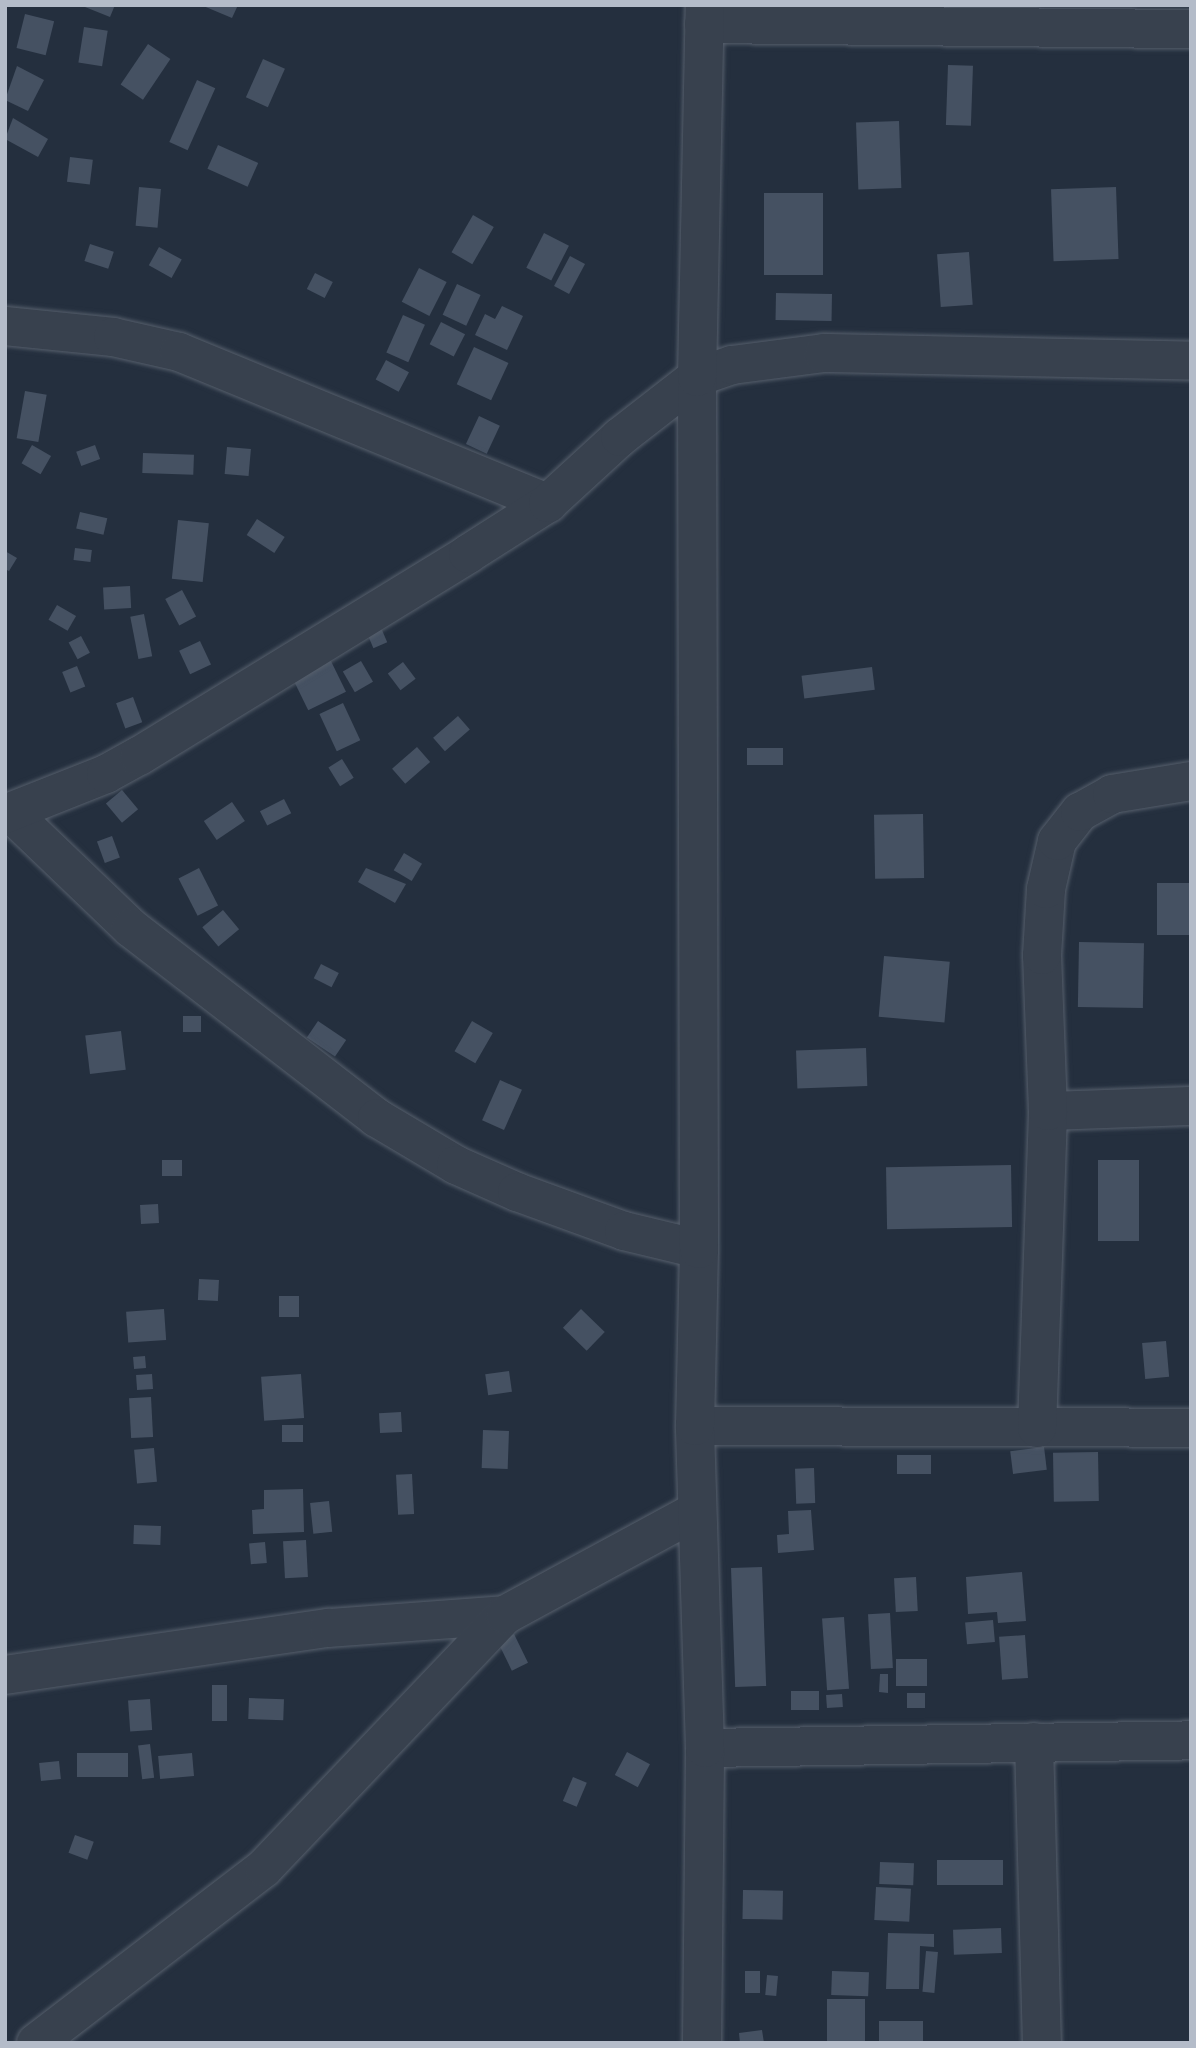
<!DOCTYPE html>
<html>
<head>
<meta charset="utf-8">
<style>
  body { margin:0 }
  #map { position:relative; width:1196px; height:2048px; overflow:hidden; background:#242f3e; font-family:"Source Sans 3",sans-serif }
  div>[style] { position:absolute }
  .building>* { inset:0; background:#455162; transform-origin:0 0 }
  .roads { filter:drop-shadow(0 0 2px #565f6c) drop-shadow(0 0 2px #565f6c) }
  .minor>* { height:38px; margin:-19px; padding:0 19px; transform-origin:19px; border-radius:19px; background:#38414e }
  span { translate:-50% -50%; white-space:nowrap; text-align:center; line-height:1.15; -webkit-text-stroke:5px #1d2633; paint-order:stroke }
  .frame { position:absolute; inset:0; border:7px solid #b4bcc9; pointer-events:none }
</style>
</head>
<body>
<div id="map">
  <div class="building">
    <i style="clip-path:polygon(80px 5px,115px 5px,110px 17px)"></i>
    <i style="clip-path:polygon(201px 5px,238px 5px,232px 18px)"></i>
    <i style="left:25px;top:14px;width:30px;height:35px;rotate:14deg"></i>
    <i style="left:84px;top:27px;width:24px;height:36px;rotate:9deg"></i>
    <i style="left:148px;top:44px;width:27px;height:49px;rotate:34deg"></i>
    <i style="left:263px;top:59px;width:24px;height:42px;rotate:24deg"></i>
    <i style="left:948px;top:65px;width:25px;height:60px;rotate:2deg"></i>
    <i style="clip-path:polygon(17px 66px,44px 80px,28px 111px,5px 100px)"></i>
    <i style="left:197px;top:80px;width:20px;height:68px;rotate:24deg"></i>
    <i style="clip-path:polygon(13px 118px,48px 139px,38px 157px,5px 139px)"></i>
    <i style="left:899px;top:121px;width:67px;height:43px;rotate:88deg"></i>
    <i style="left:218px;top:145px;width:44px;height:26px;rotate:24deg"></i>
    <i style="left:70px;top:157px;width:23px;height:25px;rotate:7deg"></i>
    <i style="left:139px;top:187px;width:22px;height:39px;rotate:5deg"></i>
    <i style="left:1116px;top:187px;width:72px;height:65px;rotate:88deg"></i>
    <i style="left:764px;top:193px;width:59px;height:82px"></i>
    <i style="left:473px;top:215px;width:24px;height:43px;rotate:30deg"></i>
    <i style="left:544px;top:233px;width:28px;height:39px;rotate:27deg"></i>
    <i style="left:90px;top:244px;width:25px;height:18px;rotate:18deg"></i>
    <i style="left:159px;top:247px;width:26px;height:21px;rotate:29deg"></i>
    <i style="left:969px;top:252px;width:53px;height:32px;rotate:86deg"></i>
    <i style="left:570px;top:256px;width:17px;height:34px;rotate:28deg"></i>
    <i style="left:419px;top:268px;width:31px;height:38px;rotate:27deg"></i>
    <i style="left:315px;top:273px;width:20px;height:18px;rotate:27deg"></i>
    <i style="left:457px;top:284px;width:26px;height:34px;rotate:25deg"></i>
    <i style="left:776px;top:293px;width:56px;height:27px;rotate:1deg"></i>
    <i style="clip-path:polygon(502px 306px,523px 316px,507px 350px,475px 335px,485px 314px,495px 319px)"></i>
    <i style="left:403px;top:315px;width:24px;height:41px;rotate:24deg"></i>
    <i style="left:441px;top:322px;width:27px;height:25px;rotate:27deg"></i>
    <i style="left:474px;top:347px;width:38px;height:41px;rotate:25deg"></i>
    <i style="left:386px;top:360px;width:26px;height:22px;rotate:28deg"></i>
    <i style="left:25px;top:391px;width:22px;height:48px;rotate:10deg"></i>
    <i style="left:479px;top:416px;width:23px;height:31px;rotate:25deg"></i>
    <i style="left:32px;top:445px;width:22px;height:21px;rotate:30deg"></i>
    <i style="left:95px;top:445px;width:15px;height:20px;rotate:70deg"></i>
    <i style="left:227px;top:447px;width:24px;height:27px;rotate:5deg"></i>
    <i style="left:143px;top:453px;width:51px;height:20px;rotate:2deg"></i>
    <i style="left:80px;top:512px;width:28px;height:17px;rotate:13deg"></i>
    <i style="left:257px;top:519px;width:33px;height:19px;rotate:33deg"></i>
    <i style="left:178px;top:520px;width:31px;height:59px;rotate:6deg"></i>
    <i style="left:75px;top:548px;width:17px;height:12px;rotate:7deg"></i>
    <i style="clip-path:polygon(5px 551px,17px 558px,9px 571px,5px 569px)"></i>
    <i style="left:130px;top:586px;width:22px;height:27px;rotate:87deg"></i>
    <i style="left:182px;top:590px;width:30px;height:19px;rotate:62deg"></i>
    <i style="left:57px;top:605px;width:22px;height:17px;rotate:30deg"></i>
    <i style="left:144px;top:614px;width:43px;height:14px;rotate:79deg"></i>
    <i style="left:379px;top:623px;width:21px;height:15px;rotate:67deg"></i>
    <i style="left:81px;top:636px;width:19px;height:14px;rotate:62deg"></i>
    <i style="left:200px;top:641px;width:26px;height:23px;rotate:65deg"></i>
    <i style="left:328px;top:655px;width:41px;height:42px;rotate:64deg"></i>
    <i style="left:361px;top:661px;width:24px;height:21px;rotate:60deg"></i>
    <i style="left:403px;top:662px;width:21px;height:19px;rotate:53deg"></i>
    <i style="left:77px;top:666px;width:22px;height:16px;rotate:68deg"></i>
    <i style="left:872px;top:667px;width:23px;height:71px;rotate:83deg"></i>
    <i style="left:133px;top:697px;width:27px;height:18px;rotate:70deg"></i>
    <i style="left:343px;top:703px;width:41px;height:26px;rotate:65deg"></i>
    <i style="left:458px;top:716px;width:18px;height:33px;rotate:49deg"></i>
    <i style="left:417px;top:747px;width:20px;height:33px;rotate:49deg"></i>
    <i style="left:747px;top:748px;width:36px;height:17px"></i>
    <i style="left:342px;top:759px;width:22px;height:16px;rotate:58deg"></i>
    <i style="left:122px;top:790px;width:25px;height:21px;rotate:50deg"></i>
    <i style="left:284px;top:799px;width:16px;height:27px;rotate:63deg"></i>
    <i style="left:232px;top:802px;width:23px;height:34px;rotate:56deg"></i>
    <i style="left:923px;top:814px;width:64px;height:49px;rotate:89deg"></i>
    <i style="left:112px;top:836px;width:23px;height:16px;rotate:70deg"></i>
    <i style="left:404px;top:853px;width:21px;height:20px;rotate:31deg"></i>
    <i style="left:199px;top:868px;width:42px;height:23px;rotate:63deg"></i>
    <i style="clip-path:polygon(366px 868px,406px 884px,395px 903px,358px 882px)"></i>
    <i style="left:1157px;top:883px;width:34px;height:52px"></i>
    <i style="left:223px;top:910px;width:25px;height:27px;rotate:50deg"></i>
    <i style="left:1079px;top:942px;width:65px;height:65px;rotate:1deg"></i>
    <i style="left:884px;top:956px;width:66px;height:61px;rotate:5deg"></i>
    <i style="left:321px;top:964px;width:20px;height:16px;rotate:27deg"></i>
    <i style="left:183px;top:1016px;width:18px;height:16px"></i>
    <i style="left:318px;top:1021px;width:34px;height:20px;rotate:34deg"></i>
    <i style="left:472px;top:1021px;width:24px;height:35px;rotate:30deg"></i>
    <i style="left:121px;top:1031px;width:39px;height:36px;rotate:83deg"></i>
    <i style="left:866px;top:1048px;width:38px;height:70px;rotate:88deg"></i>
    <i style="left:500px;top:1080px;width:24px;height:44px;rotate:24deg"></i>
    <i style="left:182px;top:1160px;width:16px;height:20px;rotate:90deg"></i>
    <i style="left:1098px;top:1160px;width:41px;height:81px"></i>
    <i style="left:1011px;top:1165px;width:62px;height:125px;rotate:89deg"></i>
    <i style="left:158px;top:1204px;width:19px;height:18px;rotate:87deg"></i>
    <i style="left:199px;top:1279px;width:20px;height:21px;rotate:3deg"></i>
    <i style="left:299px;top:1296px;width:21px;height:20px;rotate:90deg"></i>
    <i style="left:164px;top:1309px;width:31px;height:38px;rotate:86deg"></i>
    <i style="left:581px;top:1309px;width:33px;height:26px;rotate:44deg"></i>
    <i style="left:1166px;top:1341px;width:36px;height:24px;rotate:85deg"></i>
    <i style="left:145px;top:1356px;width:12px;height:12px;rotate:85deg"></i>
    <i style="left:509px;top:1371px;width:21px;height:24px;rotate:82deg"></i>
    <i style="left:152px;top:1374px;width:15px;height:16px;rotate:86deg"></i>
    <i style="left:301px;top:1374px;width:44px;height:40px;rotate:86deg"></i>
    <i style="left:151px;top:1397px;width:40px;height:22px;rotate:87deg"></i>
    <i style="left:401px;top:1412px;width:20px;height:22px;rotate:87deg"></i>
    <i style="left:282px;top:1425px;width:21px;height:17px"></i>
    <i style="left:483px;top:1430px;width:26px;height:38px;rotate:2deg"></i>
    <i style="left:1044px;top:1447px;width:23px;height:34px;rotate:83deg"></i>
    <i style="left:154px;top:1448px;width:34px;height:20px;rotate:85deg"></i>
    <i style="left:1098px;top:1452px;width:49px;height:45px;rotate:89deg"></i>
    <i style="left:931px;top:1455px;width:19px;height:34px;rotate:90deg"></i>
    <i style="left:814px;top:1468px;width:35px;height:19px;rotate:88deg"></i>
    <i style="left:412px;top:1474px;width:40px;height:16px;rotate:87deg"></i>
    <i style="clip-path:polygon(303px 1489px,304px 1532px,253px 1534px,252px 1510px,264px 1509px,264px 1490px)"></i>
    <i style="left:329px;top:1501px;width:31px;height:19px;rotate:84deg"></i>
    <i style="clip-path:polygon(811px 1510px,814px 1550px,778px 1553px,777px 1535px,789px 1534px,788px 1511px)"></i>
    <i style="left:134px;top:1525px;width:27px;height:19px;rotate:2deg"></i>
    <i style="left:306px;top:1540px;width:37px;height:23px;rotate:87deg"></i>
    <i style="left:265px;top:1542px;width:21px;height:16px;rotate:85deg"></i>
    <i style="left:762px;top:1567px;width:119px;height:31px;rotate:88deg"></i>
    <i style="clip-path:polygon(1022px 1572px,1026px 1621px,998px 1623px,997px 1612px,968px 1614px,966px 1577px)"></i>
    <i style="left:916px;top:1577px;width:34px;height:22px;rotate:87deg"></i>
    <i style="left:890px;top:1613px;width:55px;height:22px;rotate:87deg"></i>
    <i style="left:844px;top:1617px;width:72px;height:22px;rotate:86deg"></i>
    <i style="left:993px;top:1620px;width:22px;height:28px;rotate:85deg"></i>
    <i style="left:514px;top:1634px;width:32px;height:18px;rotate:64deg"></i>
    <i style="left:1025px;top:1635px;width:43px;height:26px;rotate:86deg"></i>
    <i style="left:896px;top:1659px;width:31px;height:27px"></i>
    <i style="clip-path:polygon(880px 1674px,888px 1674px,888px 1693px,879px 1692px)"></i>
    <i style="left:212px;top:1685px;width:15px;height:36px"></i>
    <i style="left:791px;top:1691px;width:28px;height:19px"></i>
    <i style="left:907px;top:1693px;width:18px;height:15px"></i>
    <i style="left:842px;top:1694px;width:13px;height:16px;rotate:86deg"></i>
    <i style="left:249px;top:1698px;width:35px;height:21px;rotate:2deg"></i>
    <i style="left:150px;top:1699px;width:31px;height:22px;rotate:86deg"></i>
    <i style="left:150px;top:1744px;width:34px;height:12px;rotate:83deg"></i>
    <i style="left:627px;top:1752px;width:26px;height:26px;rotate:28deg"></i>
    <i style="left:128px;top:1753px;width:24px;height:51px;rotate:90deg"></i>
    <i style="left:192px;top:1753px;width:23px;height:34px;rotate:85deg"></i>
    <i style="left:59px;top:1761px;width:18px;height:20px;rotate:84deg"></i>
    <i style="left:573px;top:1777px;width:15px;height:26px;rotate:23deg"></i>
    <i style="left:75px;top:1835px;width:20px;height:19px;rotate:20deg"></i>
    <i style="left:937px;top:1860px;width:66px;height:25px"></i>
    <i style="left:880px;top:1862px;width:34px;height:22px;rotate:2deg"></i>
    <i style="left:876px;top:1887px;width:35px;height:33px;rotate:3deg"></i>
    <i style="left:743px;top:1890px;width:40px;height:29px;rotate:1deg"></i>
    <i style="left:1001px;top:1928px;width:25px;height:48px;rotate:88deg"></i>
    <i style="clip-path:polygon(888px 1933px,934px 1934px,934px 1947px,920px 1946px,919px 1989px,886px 1989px)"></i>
    <i style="left:926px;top:1951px;width:12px;height:41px;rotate:5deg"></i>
    <i style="left:745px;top:1971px;width:15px;height:22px"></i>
    <i style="left:832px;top:1971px;width:37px;height:24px;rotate:2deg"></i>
    <i style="left:767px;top:1975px;width:11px;height:20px;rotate:5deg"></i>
    <i style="left:865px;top:1999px;width:44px;height:38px;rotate:90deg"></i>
    <i style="left:879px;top:2021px;width:44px;height:22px"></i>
    <i style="clip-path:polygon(762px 2030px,764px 2043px,740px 2043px,739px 2033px)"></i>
  </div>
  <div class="roads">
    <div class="minor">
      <i style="left:704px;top:24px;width:487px;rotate:0.6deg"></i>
      <i style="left:5px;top:326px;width:109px;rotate:5.8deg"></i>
      <i style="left:113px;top:337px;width:68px;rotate:12.8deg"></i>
      <i style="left:179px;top:352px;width:399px;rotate:22.3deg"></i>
      <i style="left:10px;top:812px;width:168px;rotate:43.8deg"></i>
      <i style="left:131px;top:928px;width:311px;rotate:37.7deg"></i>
      <i style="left:377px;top:1118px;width:92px;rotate:30.7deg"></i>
      <i style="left:456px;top:1165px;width:67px;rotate:23.9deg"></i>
      <i style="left:517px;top:1192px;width:114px;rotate:20deg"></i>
      <i style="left:624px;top:1231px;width:77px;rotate:13.5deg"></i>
      <i style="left:5px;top:814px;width:109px;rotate:-21.6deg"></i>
      <i style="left:106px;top:774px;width:38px;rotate:-29deg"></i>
      <i style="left:139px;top:756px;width:386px;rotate:-31.5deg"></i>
      <i style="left:468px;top:554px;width:95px;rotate:-32.5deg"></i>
      <i style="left:548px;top:503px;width:98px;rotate:-42.5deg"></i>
      <i style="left:620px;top:437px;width:98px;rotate:-37.9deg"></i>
      <i style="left:697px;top:377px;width:37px;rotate:-19deg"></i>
      <i style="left:732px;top:365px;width:93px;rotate:-7.4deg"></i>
      <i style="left:824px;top:353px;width:367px;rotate:1.2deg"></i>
      <i style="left:1048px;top:1111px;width:143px;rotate:-2deg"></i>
      <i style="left:695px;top:1426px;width:496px;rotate:0.2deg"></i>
      <i style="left:1037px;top:1428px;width:317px;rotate:-88deg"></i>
      <i style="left:1048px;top:1111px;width:156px;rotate:-92.2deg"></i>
      <i style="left:1042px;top:955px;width:66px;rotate:-86.5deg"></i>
      <i style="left:1046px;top:889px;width:49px;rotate:-77.1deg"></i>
      <i style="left:1057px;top:841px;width:37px;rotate:-52deg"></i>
      <i style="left:1080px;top:812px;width:37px;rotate:-29deg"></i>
      <i style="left:1112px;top:794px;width:80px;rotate:-9.3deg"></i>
      <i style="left:5px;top:1675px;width:327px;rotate:-8.3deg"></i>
      <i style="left:329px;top:1628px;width:176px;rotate:-4.2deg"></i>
      <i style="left:1034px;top:1742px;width:301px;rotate:88.5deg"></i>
      <i style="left:705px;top:1748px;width:486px;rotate:-0.9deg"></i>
      <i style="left:36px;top:2043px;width:287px;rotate:-37.5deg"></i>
      <i style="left:264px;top:1868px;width:349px;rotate:-46.4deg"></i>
      <i style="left:505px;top:1615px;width:216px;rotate:-28.5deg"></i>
      <i style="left:702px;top:2043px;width:295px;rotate:-89.4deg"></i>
      <i style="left:705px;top:1748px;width:322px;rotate:-91.8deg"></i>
      <i style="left:695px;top:1426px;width:177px;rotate:-88.7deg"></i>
      <i style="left:699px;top:1249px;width:872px;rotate:-90.13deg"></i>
      <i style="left:697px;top:377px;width:372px;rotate:-88.8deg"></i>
    </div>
  </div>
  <div class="frame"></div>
</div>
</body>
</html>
